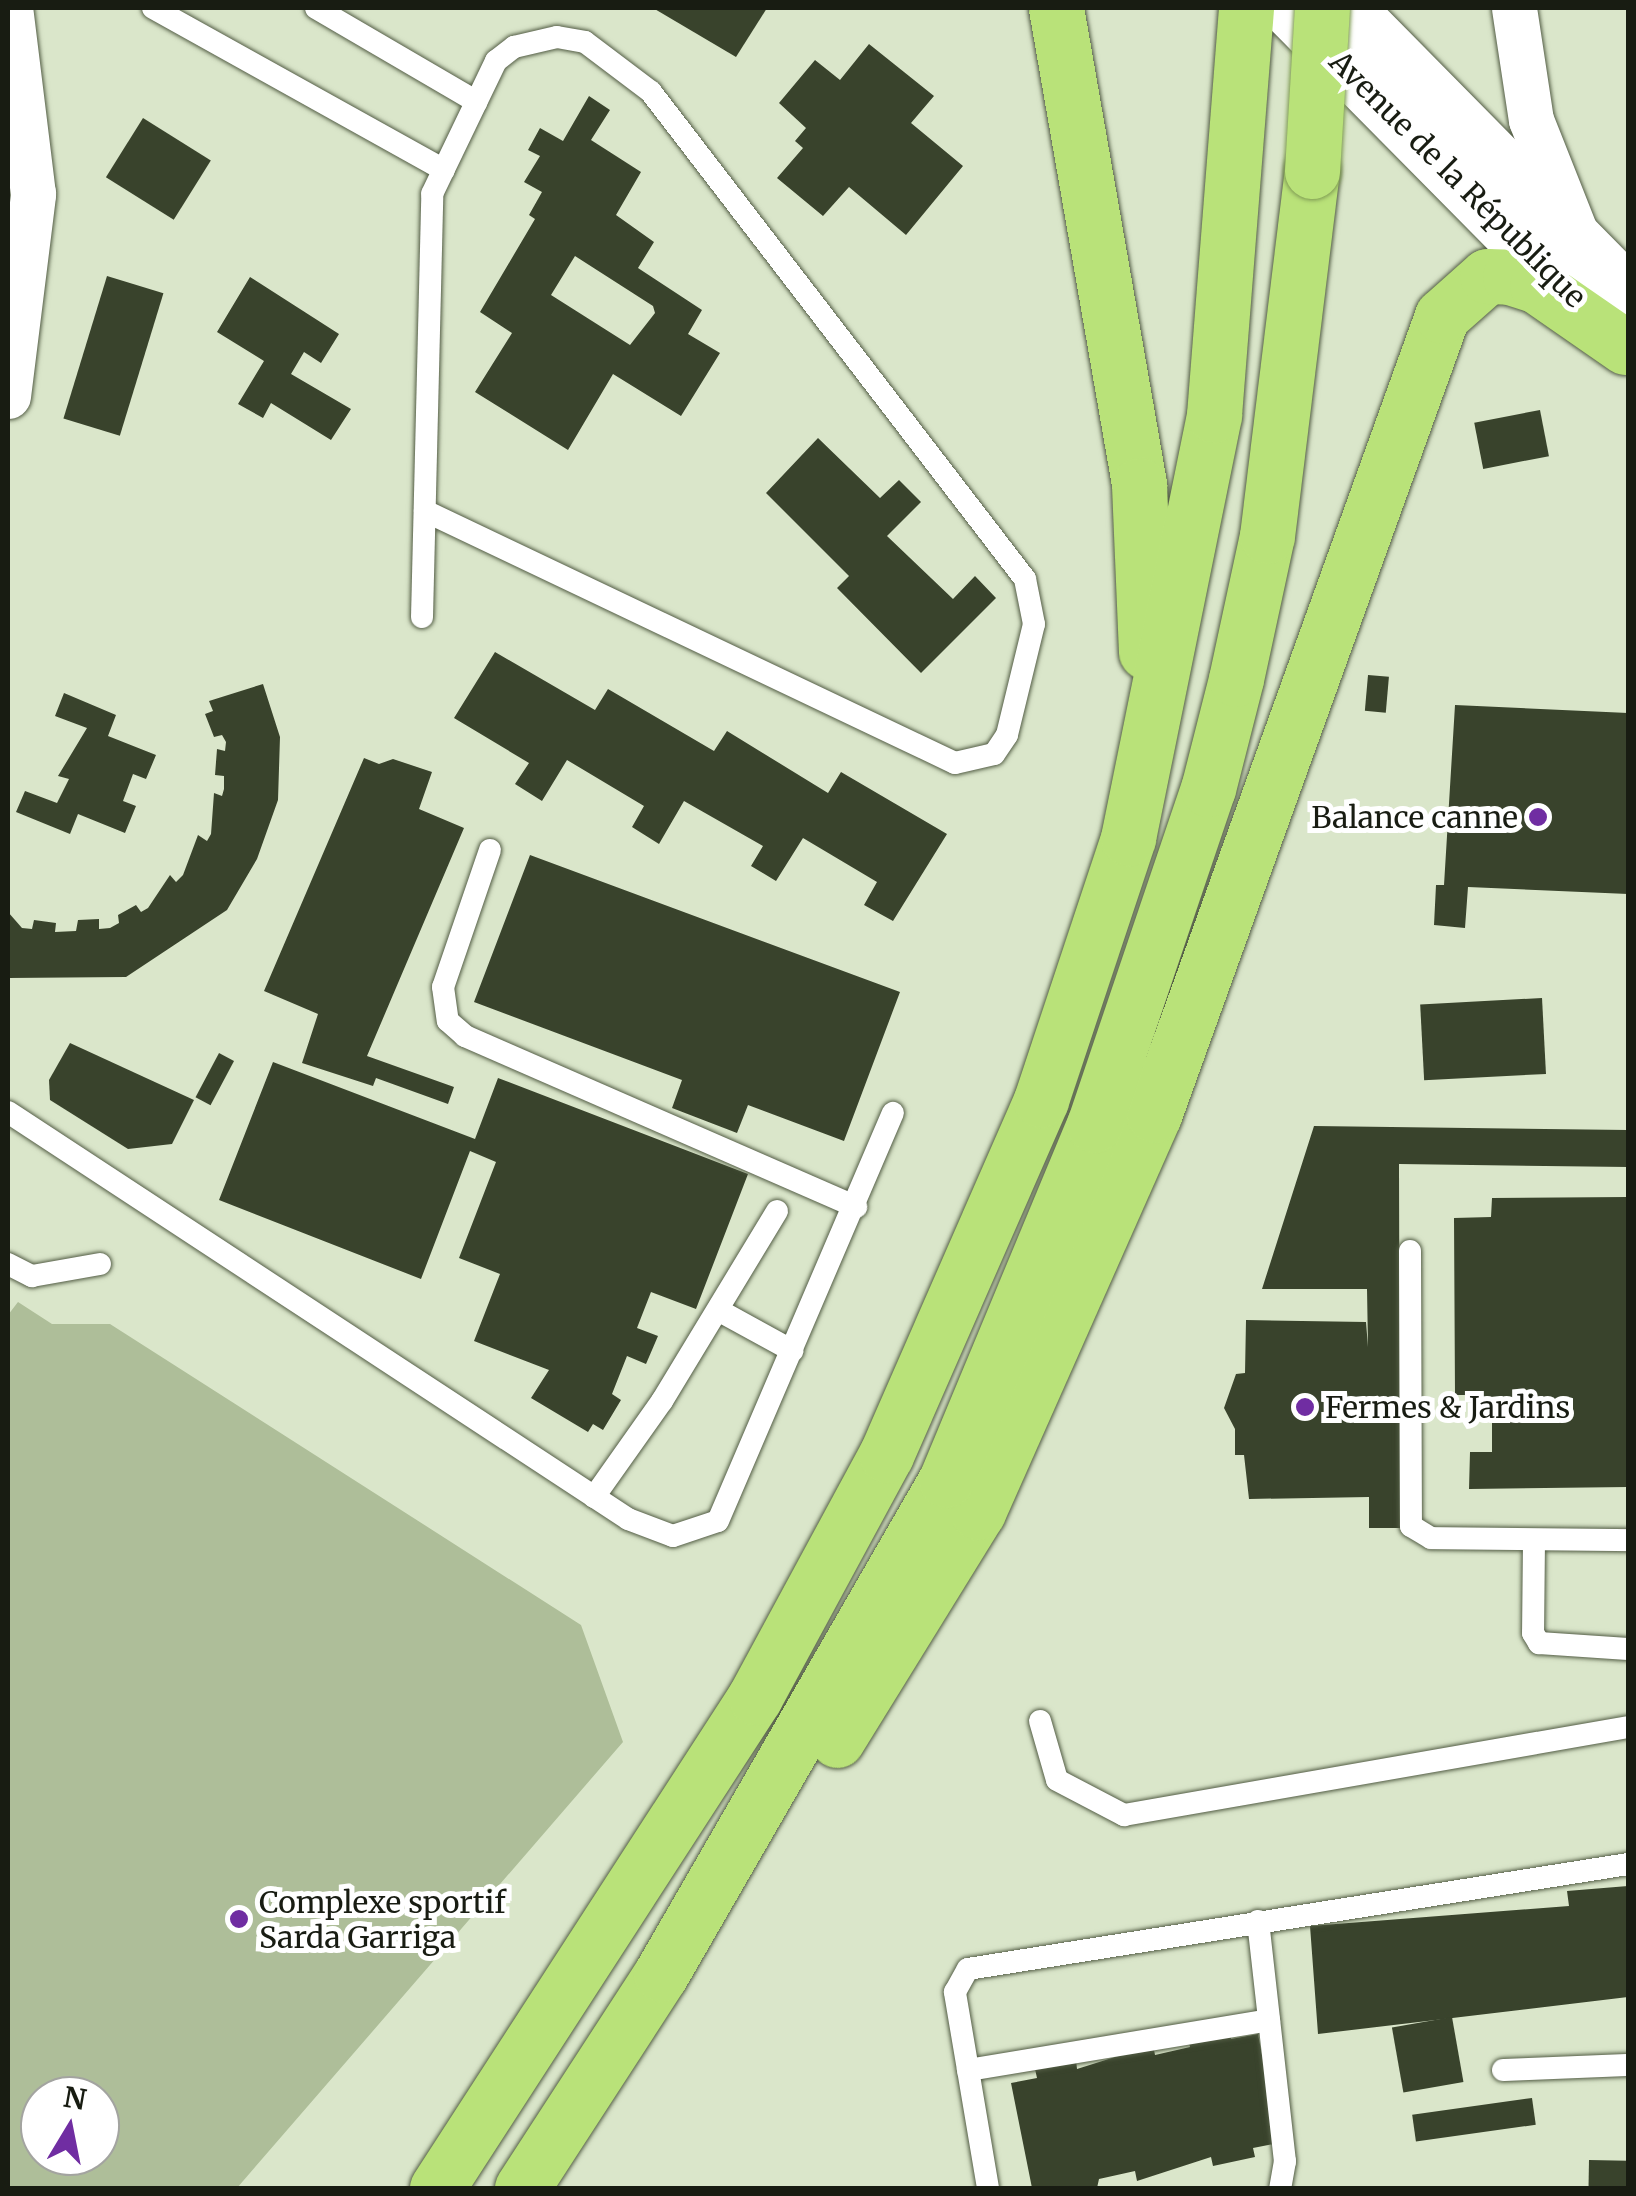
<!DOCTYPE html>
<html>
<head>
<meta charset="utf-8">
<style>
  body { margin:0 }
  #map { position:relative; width:1636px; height:2196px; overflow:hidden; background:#dae6ca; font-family:Merriweather,serif }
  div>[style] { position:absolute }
  .green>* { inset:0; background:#aebe99 }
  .building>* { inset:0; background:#39432c; transform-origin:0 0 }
  .roads { filter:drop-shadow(0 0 2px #535d45) drop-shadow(0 0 2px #535d45) }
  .lane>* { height:22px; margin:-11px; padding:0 11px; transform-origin:11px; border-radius:11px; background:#fff }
  .street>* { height:45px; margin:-22.5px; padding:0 22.5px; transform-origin:22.5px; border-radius:22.5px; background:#fff }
  .secondary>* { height:55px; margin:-27.5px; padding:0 27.5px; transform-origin:27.5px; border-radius:27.5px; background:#fff }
  .highway>* { height:55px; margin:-27.5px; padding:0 27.5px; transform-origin:27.5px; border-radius:27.5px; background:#b9e279 }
  .bridges { filter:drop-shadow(0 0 2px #819d55) drop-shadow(0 0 2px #819d55) }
  .highway-bridge>* { height:55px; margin:-27.5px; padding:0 27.5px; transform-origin:27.5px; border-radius:27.5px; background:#b9e279 }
  .dots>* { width:28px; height:28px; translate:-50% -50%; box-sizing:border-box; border:5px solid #fff; border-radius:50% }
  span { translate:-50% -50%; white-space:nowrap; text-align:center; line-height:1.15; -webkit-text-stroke:10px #fff; paint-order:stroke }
  .street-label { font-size:30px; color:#181c12 }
  .poi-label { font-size:30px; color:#181c12 }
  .right { translate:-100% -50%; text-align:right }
  .left { translate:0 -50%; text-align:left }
  .frame { position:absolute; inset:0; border:10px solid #181c12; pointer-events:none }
  .north { position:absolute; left:20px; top:2076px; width:100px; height:100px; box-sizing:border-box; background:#fff; border:2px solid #a3a4a0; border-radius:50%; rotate:10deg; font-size:28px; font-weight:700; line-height:40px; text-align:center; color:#181c12 }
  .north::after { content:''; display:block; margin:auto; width:35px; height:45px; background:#702da2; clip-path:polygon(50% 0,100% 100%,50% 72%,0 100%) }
</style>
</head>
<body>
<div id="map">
  <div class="green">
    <i style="clip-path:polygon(evenodd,18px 1302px,52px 1324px,110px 1324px,581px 1625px,623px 1742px,237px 2188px,8px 2188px,8px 1315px,18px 1302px,40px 2096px,100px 2096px,100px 2156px,40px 2156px,40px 2096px)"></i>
  </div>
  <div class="building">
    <i style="clip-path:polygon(653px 8px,767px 8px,736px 57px)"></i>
    <i style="clip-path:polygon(869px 44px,934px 96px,911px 123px,963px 166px,906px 235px,849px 187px,823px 216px,777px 178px,803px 148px,795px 141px,806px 128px,779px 103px,815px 60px,840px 80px)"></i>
    <i style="clip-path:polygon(evenodd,589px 96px,610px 110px,591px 140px,641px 172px,616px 215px,654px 242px,638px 268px,702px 310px,688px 334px,720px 353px,681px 416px,613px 374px,568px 450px,475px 392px,512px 333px,480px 312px,535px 219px,529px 215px,542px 192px,524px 182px,540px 156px,528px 150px,540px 128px,563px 141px,589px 96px,575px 256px,653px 306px,655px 313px,630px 345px,551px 295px,575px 256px)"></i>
    <i style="left:143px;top:118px;width:80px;height:70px;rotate:32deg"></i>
    <i style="left:107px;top:276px;width:59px;height:149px;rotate:17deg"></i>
    <i style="clip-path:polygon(250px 277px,339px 334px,321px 363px,304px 352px,291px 374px,351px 409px,331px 440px,271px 403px,263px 418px,238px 404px,264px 361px,217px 332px)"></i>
    <i style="left:1540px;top:410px;width:47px;height:67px;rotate:79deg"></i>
    <i style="clip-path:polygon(818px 438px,880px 498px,899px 480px,921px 502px,887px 536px,953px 599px,975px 576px,996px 598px,921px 673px,837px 588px,849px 576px,766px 493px)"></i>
    <i style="clip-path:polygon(495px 652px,595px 710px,608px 689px,714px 751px,727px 731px,828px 793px,841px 772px,947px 834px,893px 921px,864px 905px,877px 882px,803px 838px,776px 881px,751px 866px,763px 846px,684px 801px,659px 844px,632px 827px,644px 806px,567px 760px,542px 801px,515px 784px,529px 763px,454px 718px)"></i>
    <i style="left:1368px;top:675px;width:21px;height:36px;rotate:5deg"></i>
    <i style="clip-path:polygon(263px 684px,280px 737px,278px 800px,257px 859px,227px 910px,126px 977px,8px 978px,8px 912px,22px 928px,32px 929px,34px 920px,56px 923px,55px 932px,76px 931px,78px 920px,99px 919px,99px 929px,110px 928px,119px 923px,118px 915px,136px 905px,141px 912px,148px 908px,170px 875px,176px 882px,183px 875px,198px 835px,207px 841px,211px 834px,214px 793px,222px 796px,224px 789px,224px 776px,215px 775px,217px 749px,225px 751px,226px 742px,222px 735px,214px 737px,205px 714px,213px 711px,209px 701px)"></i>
    <i style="clip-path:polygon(64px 693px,116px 715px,108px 736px,156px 755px,146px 779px,133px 774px,123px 801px,136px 806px,125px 833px,78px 814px,70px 834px,16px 812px,25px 791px,57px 803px,69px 779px,58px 776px,87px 728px,55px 716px)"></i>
    <i style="clip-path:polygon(1455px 705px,1628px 713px,1628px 894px,1468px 887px,1465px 928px,1434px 925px,1436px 885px,1444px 885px)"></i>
    <i style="clip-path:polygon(364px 758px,379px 764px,393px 759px,432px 772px,419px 809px,464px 828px,367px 1056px,454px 1087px,448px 1104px,376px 1078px,373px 1086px,302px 1063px,318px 1014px,264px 991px)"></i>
    <i style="clip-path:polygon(530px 855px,900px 992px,844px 1141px,748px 1105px,737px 1133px,672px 1108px,682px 1080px,474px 1002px)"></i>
    <i style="left:1542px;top:998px;width:76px;height:122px;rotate:87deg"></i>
    <i style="clip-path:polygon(70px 1043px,194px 1100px,172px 1144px,128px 1149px,50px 1100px,49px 1080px)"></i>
    <i style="left:219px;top:1053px;width:17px;height:50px;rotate:28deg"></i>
    <i style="clip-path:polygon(273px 1062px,475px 1139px,498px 1078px,748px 1174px,696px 1309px,651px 1292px,637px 1328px,658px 1336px,646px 1364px,627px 1356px,612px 1394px,621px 1400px,603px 1430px,593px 1424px,588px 1432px,531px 1398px,549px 1370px,474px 1341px,500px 1274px,459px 1258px,496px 1162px,470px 1151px,421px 1279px,219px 1200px)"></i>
    <i style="clip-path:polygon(1314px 1126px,1628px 1130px,1628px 1167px,1399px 1164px,1400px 1528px,1369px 1528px,1369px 1497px,1249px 1499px,1244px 1455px,1235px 1455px,1235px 1429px,1224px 1408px,1236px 1374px,1245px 1373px,1246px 1320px,1366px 1322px,1368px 1347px,1367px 1289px,1262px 1289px)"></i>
    <i style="clip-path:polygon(1628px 1197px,1628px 1487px,1469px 1489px,1470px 1452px,1492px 1452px,1492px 1421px,1474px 1421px,1473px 1395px,1455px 1395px,1454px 1218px,1491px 1217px,1492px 1198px)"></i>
    <i style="clip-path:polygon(1628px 1886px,1628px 1997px,1318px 2034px,1310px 1926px,1569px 1906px,1567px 1891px)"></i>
    <i style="left:1452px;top:2017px;width:66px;height:61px;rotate:80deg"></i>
    <i style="clip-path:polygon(1230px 2031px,1231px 2039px,1258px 2034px,1279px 2143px,1253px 2148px,1255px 2157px,1213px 2166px,1211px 2157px,1137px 2181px,1135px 2171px,1099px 2179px,1097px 2188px,1032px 2188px,1011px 2083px,1037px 2078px,1035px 2069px,1076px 2060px,1077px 2069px,1153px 2045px,1155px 2055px,1190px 2047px,1188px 2038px)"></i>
    <i style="left:1532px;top:2098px;width:27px;height:121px;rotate:82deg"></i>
    <i style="left:1589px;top:2160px;width:39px;height:28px;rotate:1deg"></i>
  </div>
  <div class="roads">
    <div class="lane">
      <i style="left:153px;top:8px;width:333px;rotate:29.1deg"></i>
      <i style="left:316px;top:8px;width:186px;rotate:30.3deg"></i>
      <i style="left:422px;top:617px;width:423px;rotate:-88.6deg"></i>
      <i style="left:432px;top:194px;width:148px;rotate:-64.3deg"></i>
      <i style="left:496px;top:61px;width:23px;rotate:-38deg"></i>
      <i style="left:514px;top:47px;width:44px;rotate:-13.1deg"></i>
      <i style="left:557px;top:37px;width:28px;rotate:10deg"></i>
      <i style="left:585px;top:42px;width:83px;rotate:37.1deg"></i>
      <i style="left:651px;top:92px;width:614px;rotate:52.48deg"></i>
      <i style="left:1025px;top:579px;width:46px;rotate:78.7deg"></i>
      <i style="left:1034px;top:624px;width:114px;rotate:103.7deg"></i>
      <i style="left:1007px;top:735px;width:23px;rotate:124deg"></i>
      <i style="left:994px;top:754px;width:40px;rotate:167deg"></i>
      <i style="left:955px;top:763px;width:587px;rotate:-154.57deg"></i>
      <i style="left:490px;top:850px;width:145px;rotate:108.9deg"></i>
      <i style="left:443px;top:987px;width:34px;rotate:82deg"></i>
      <i style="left:448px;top:1021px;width:23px;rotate:41deg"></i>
      <i style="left:465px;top:1036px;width:427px;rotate:23.6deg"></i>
      <i style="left:8px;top:1112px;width:742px;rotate:33.28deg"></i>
      <i style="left:628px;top:1519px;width:48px;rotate:20.7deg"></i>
      <i style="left:673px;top:1536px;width:47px;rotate:-18.4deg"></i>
      <i style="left:718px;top:1521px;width:444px;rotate:-66.8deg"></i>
      <i style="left:1410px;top:1251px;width:275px;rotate:89.8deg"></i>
      <i style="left:1411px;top:1526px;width:23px;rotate:31deg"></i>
      <i style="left:1431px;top:1538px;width:197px;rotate:0.6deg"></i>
      <i style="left:8px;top:1264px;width:27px;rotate:27deg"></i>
      <i style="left:32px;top:1276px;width:69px;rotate:-10deg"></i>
      <i style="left:718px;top:1310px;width:85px;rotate:28.7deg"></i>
      <i style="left:594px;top:1497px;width:118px;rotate:-54.7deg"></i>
      <i style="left:662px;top:1401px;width:222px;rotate:-58.8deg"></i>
      <i style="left:1534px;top:1541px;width:92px;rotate:90.6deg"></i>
      <i style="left:1533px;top:1633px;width:12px;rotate:59deg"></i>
      <i style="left:1539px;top:1643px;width:89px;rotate:3.9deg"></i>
      <i style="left:1040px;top:1721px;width:61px;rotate:73.9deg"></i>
      <i style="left:1057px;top:1780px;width:76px;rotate:27.6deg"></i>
      <i style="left:1124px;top:1815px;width:512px;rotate:-9.9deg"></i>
      <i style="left:1258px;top:1921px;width:242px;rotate:83.6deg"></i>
      <i style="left:1285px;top:2161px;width:27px;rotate:100deg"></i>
      <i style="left:968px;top:2070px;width:305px;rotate:-9.4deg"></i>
      <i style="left:1503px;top:2070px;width:125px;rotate:-2.3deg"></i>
      <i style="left:988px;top:2188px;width:199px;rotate:-99.6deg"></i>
      <i style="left:955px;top:1992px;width:26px;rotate:-61deg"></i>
      <i style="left:968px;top:1969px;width:668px;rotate:-9.04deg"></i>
    </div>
    <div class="street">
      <i style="left:1514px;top:8px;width:113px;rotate:81.4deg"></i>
      <i style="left:1531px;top:120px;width:125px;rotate:68.4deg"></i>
      <i style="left:8px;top:396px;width:204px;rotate:-82.9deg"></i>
      <i style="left:33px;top:194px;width:187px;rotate:-97deg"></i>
    </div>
    <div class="secondary">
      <i style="left:1288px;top:8px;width:425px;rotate:45.3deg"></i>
      <i style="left:1347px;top:8px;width:400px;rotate:45.4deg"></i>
    </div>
    <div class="highway">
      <i style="left:1056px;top:8px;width:484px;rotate:80.1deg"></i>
      <i style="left:1139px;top:485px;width:167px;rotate:87.6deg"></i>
      <i style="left:837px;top:1740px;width:268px;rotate:-58.3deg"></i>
      <i style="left:978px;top:1512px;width:434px;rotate:-66.1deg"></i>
      <i style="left:1154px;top:1115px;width:849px;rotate:-70.18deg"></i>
      <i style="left:1442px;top:316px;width:60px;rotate:-41.6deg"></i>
      <i style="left:1487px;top:276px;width:23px;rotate:2deg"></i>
      <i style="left:1510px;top:277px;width:28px;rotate:18deg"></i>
      <i style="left:1537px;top:286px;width:107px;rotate:34.7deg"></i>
      <i style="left:437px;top:2188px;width:585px;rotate:-57.07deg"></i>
      <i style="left:755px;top:1697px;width:275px;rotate:-61.6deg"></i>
      <i style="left:886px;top:1455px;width:387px;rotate:-66.4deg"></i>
      <i style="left:1041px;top:1100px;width:276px;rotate:-71.6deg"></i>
      <i style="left:1128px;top:838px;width:432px;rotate:-78.5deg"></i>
      <i style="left:1214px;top:415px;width:408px;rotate:-85.5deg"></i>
      <i style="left:522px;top:2188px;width:255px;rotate:-57deg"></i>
      <i style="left:661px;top:1974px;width:570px;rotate:-60.02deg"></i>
      <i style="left:946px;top:1480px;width:385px;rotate:-67.4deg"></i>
      <i style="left:1094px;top:1125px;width:355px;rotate:-71.3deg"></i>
      <i style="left:1208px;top:789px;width:114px;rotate:-75.7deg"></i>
      <i style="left:1236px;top:679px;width:146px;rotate:-77.8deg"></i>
      <i style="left:1267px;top:536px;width:368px;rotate:-83deg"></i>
    </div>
  </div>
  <div class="bridges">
    <div class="highway-bridge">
      <i style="left:1312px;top:171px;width:163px;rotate:-86.5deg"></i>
    </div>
  </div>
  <div class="dots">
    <i style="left:1538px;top:817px;background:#702da2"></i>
    <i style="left:1305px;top:1407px;background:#702da2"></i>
    <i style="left:239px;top:1919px;background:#702da2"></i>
  </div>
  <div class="street-label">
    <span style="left:1458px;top:179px;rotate:45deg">Avenue de la République</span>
  </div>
  <div class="poi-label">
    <span class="right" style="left:1518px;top:817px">Balance canne</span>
    <span class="left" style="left:1325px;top:1407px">Fermes &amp; Jardins</span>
    <span class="left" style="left:259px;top:1919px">Complexe sportif<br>Sarda Garriga</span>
  </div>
  <div class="frame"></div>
  <div class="north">N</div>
</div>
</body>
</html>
